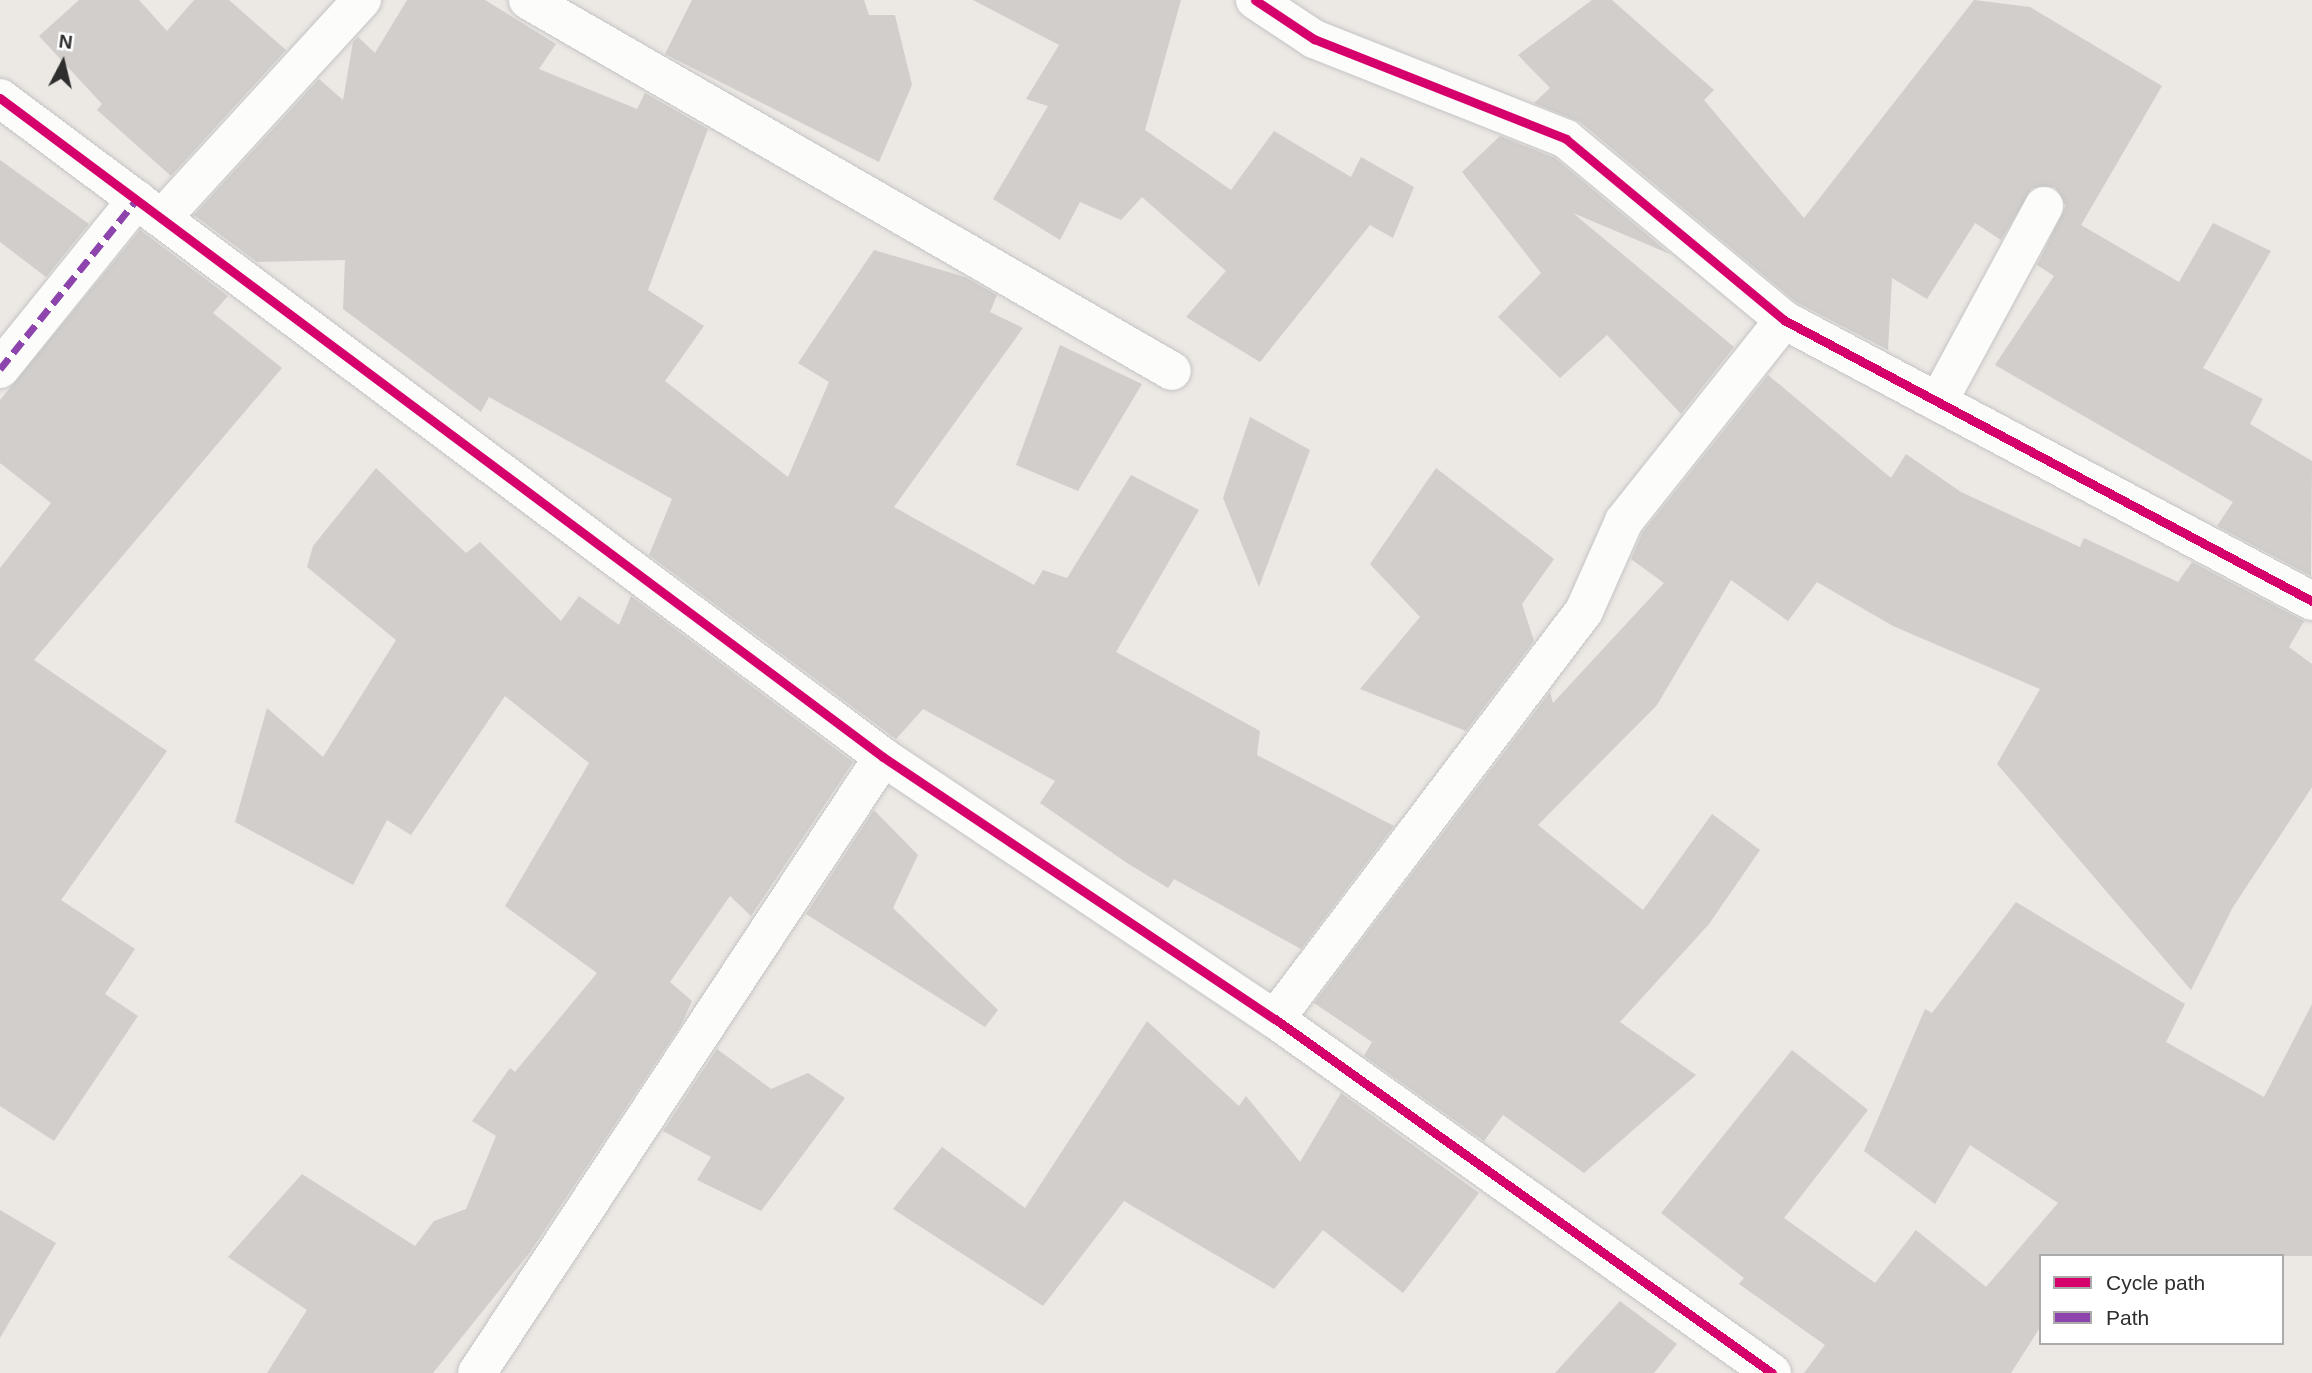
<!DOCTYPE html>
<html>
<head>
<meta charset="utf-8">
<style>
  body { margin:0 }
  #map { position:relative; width:2312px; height:1373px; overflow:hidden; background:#ece8e4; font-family:Helvetica,sans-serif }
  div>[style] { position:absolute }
  .building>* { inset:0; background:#d1cecb }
  .roads { filter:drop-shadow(0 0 2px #c5c4c5) drop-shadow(0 0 2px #c5c4c5) }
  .minor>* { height:38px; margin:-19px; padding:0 19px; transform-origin:19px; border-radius:19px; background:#fcfcfb }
  .quiet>* { height:7px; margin-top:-3.5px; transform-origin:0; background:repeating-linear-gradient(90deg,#8e44ad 0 14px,transparent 0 21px) }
  .cycleway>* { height:9px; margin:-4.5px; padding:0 4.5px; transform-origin:4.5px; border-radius:4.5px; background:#d6006c }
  span { translate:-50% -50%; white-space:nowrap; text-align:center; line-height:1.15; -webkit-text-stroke:6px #fff; paint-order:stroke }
  .legend { position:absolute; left:2039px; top:1254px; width:245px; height:91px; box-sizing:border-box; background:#fff; border:2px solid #ababab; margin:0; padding:9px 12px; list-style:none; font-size:21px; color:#2e2e2e }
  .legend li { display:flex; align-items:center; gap:14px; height:35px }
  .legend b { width:35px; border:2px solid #ababab }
  .north { position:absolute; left:28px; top:28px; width:70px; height:70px; -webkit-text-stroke:5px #fff; paint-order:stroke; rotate:7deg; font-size:19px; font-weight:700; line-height:28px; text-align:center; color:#2e2e2e }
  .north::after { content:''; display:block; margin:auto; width:24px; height:32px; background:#2e2e2e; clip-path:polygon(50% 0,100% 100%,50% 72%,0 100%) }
</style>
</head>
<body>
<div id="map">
  <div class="building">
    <i style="clip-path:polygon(79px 0,139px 0,167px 31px,194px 0,229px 0,286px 50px,171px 176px,97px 110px,102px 104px,39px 36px)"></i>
    <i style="clip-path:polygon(407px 0,485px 0,556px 44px,539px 69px,637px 109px,645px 93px,708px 129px,648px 290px,704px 326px,665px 381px,788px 477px,829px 382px,798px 363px,874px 250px,965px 277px,997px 295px,990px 312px,1023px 328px,894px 507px,1034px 585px,1043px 570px,1067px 578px,1131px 475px,1199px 510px,1116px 652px,1260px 731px,1257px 755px,1394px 826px,1301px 949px,1174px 879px,1168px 888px,1127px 863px,1040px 803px,1055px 781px,923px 709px,896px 739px,649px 555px,672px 499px,489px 397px,481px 412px,343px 309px,345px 260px,257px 262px,194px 215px,319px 79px,343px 100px,353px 42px,358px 37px,375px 53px)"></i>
    <i style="clip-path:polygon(692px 0,864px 0,869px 15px,895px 15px,912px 85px,879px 162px,665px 54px)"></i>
    <i style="clip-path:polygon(973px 0,1181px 0,1145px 130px,1231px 190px,1274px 131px,1351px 177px,1361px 157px,1414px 187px,1393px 238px,1370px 225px,1260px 362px,1186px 317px,1226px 271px,1142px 197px,1121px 220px,1080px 202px,1060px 240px,993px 199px,1048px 106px,1026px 99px,1059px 45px)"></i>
    <i style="clip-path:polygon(1592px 0,1612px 0,1714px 90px,1704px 100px,1804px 218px,1974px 0,2030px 7px,2162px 86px,2081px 225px,2179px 282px,2213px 223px,2271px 251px,2203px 368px,2263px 399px,2250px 424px,2312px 461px,2311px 576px,2217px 526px,2233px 502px,1995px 365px,2054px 276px,2037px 265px,2066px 206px,2055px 187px,2032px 188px,2001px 240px,1975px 223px,1927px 299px,1892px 278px,1888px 350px,1796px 302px,1580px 122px,1534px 103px,1550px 88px,1518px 55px)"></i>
    <i style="clip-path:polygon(1500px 136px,1555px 158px,1670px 254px,1573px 213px,1734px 347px,1681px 414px,1607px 335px,1560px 378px,1498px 317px,1541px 273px,1462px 172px)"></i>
    <i style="clip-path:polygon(0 160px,89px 224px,46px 277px,0 242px)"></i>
    <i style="clip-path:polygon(140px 230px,228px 296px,213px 313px,282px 368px,34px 660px,167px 751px,61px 900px,135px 949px,105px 994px,138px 1016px,54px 1141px,0 1106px,0 568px,51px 503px,0 463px,0 400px)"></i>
    <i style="clip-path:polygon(1060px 345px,1142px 384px,1078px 491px,1016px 465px)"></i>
    <i style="clip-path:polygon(1768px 375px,1891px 478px,1906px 454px,1961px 492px,2080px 547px,2084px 538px,2178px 582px,2192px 562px,2304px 621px,2289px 647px,2312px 664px,2312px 787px,2233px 907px,2191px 990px,1997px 764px,2040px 689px,1893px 626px,1817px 582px,1788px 621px,1731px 580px,1657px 705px,1538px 825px,1643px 910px,1712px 814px,1760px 850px,1709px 924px,1620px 1022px,1696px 1075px,1584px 1173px,1503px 1115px,1484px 1141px,1364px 1056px,1372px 1042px,1314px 1003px,1550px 692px,1553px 703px,1664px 583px,1631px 559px,1643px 532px)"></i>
    <i style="clip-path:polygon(1250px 417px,1310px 450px,1259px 587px,1223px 498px)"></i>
    <i style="clip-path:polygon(376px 468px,466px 553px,480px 542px,561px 621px,579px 596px,619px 625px,631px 596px,853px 762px,751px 916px,730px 896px,670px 982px,692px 1001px,682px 1023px,530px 1252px,433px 1373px,267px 1373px,307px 1310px,228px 1257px,302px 1174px,415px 1246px,434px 1221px,466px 1209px,496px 1136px,472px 1121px,510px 1068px,515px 1072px,597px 973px,505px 906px,589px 763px,505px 696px,411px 835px,387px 820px,353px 885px,235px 822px,267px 708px,323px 757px,396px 640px,307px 567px,313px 546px)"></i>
    <i style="clip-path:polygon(1436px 468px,1554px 559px,1522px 604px,1534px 641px,1466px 731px,1360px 689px,1420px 617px,1370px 564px)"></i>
    <i style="clip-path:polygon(874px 810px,918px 855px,893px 908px,998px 1010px,985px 1027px,806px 914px)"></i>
    <i style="clip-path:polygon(2016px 902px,2185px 1004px,2166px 1042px,2264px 1097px,2312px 1004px,2312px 1256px,2041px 1256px,2041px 1326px,2011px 1373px,1804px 1373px,1825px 1345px,1739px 1284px,1744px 1278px,1661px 1213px,1792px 1050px,1868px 1110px,1784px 1218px,1875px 1283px,1916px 1230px,1986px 1287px,2058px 1203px,1970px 1145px,1935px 1204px,1864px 1151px,1925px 1009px,1932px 1013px)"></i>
    <i style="clip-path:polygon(1147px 1021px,1239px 1106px,1246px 1096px,1300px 1162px,1341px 1093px,1479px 1193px,1403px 1293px,1323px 1230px,1274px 1289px,1124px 1201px,1043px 1306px,893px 1209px,942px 1147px,1025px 1208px)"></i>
    <i style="clip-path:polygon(717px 1049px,771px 1089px,808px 1073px,845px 1098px,761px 1211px,697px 1180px,711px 1157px,663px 1131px)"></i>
    <i style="clip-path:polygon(0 1210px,56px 1243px,0 1338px)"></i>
    <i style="clip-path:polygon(1620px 1301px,1677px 1344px,1654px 1373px,1555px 1373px)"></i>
  </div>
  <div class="roads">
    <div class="minor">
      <i style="left:528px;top:0;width:743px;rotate:29.95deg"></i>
      <i style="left:1255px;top:0;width:71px;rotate:33.5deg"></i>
      <i style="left:1314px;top:39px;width:271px;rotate:21.6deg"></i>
      <i style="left:1566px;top:139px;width:283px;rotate:39.7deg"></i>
      <i style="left:1784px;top:320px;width:598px;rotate:28.02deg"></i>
      <i style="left:0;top:98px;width:1102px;rotate:36.73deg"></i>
      <i style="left:883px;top:757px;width:471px;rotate:33.8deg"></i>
      <i style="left:1275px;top:1019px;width:610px;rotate:35.46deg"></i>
      <i style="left:162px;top:218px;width:296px;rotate:-47.5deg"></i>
      <i style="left:0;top:369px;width:218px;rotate:-51.1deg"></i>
      <i style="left:1938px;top:402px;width:223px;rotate:-61.6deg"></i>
      <i style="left:1275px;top:1019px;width:512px;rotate:-52.86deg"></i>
      <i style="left:1584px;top:611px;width:98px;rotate:-66deg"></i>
      <i style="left:1624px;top:521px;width:257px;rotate:-51.5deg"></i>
      <i style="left:477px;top:1373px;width:738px;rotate:-56.61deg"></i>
    </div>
  </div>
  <div class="quiet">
    <i style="left:0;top:369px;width:218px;rotate:-51.1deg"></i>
  </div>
  <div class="cycleway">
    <i style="left:1255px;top:0;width:71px;rotate:33.5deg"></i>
    <i style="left:1314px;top:39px;width:271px;rotate:21.6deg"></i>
    <i style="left:1566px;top:139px;width:283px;rotate:39.7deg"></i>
    <i style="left:1784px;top:320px;width:598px;rotate:28.02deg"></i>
    <i style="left:0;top:98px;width:1102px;rotate:36.73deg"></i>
    <i style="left:883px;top:757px;width:471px;rotate:33.8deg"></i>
    <i style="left:1275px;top:1019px;width:610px;rotate:35.46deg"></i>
  </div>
  <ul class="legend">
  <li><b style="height:9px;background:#d6006c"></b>Cycle path</li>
  <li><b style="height:9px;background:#8e44ad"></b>Path</li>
  </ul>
  <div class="north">N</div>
</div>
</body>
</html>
